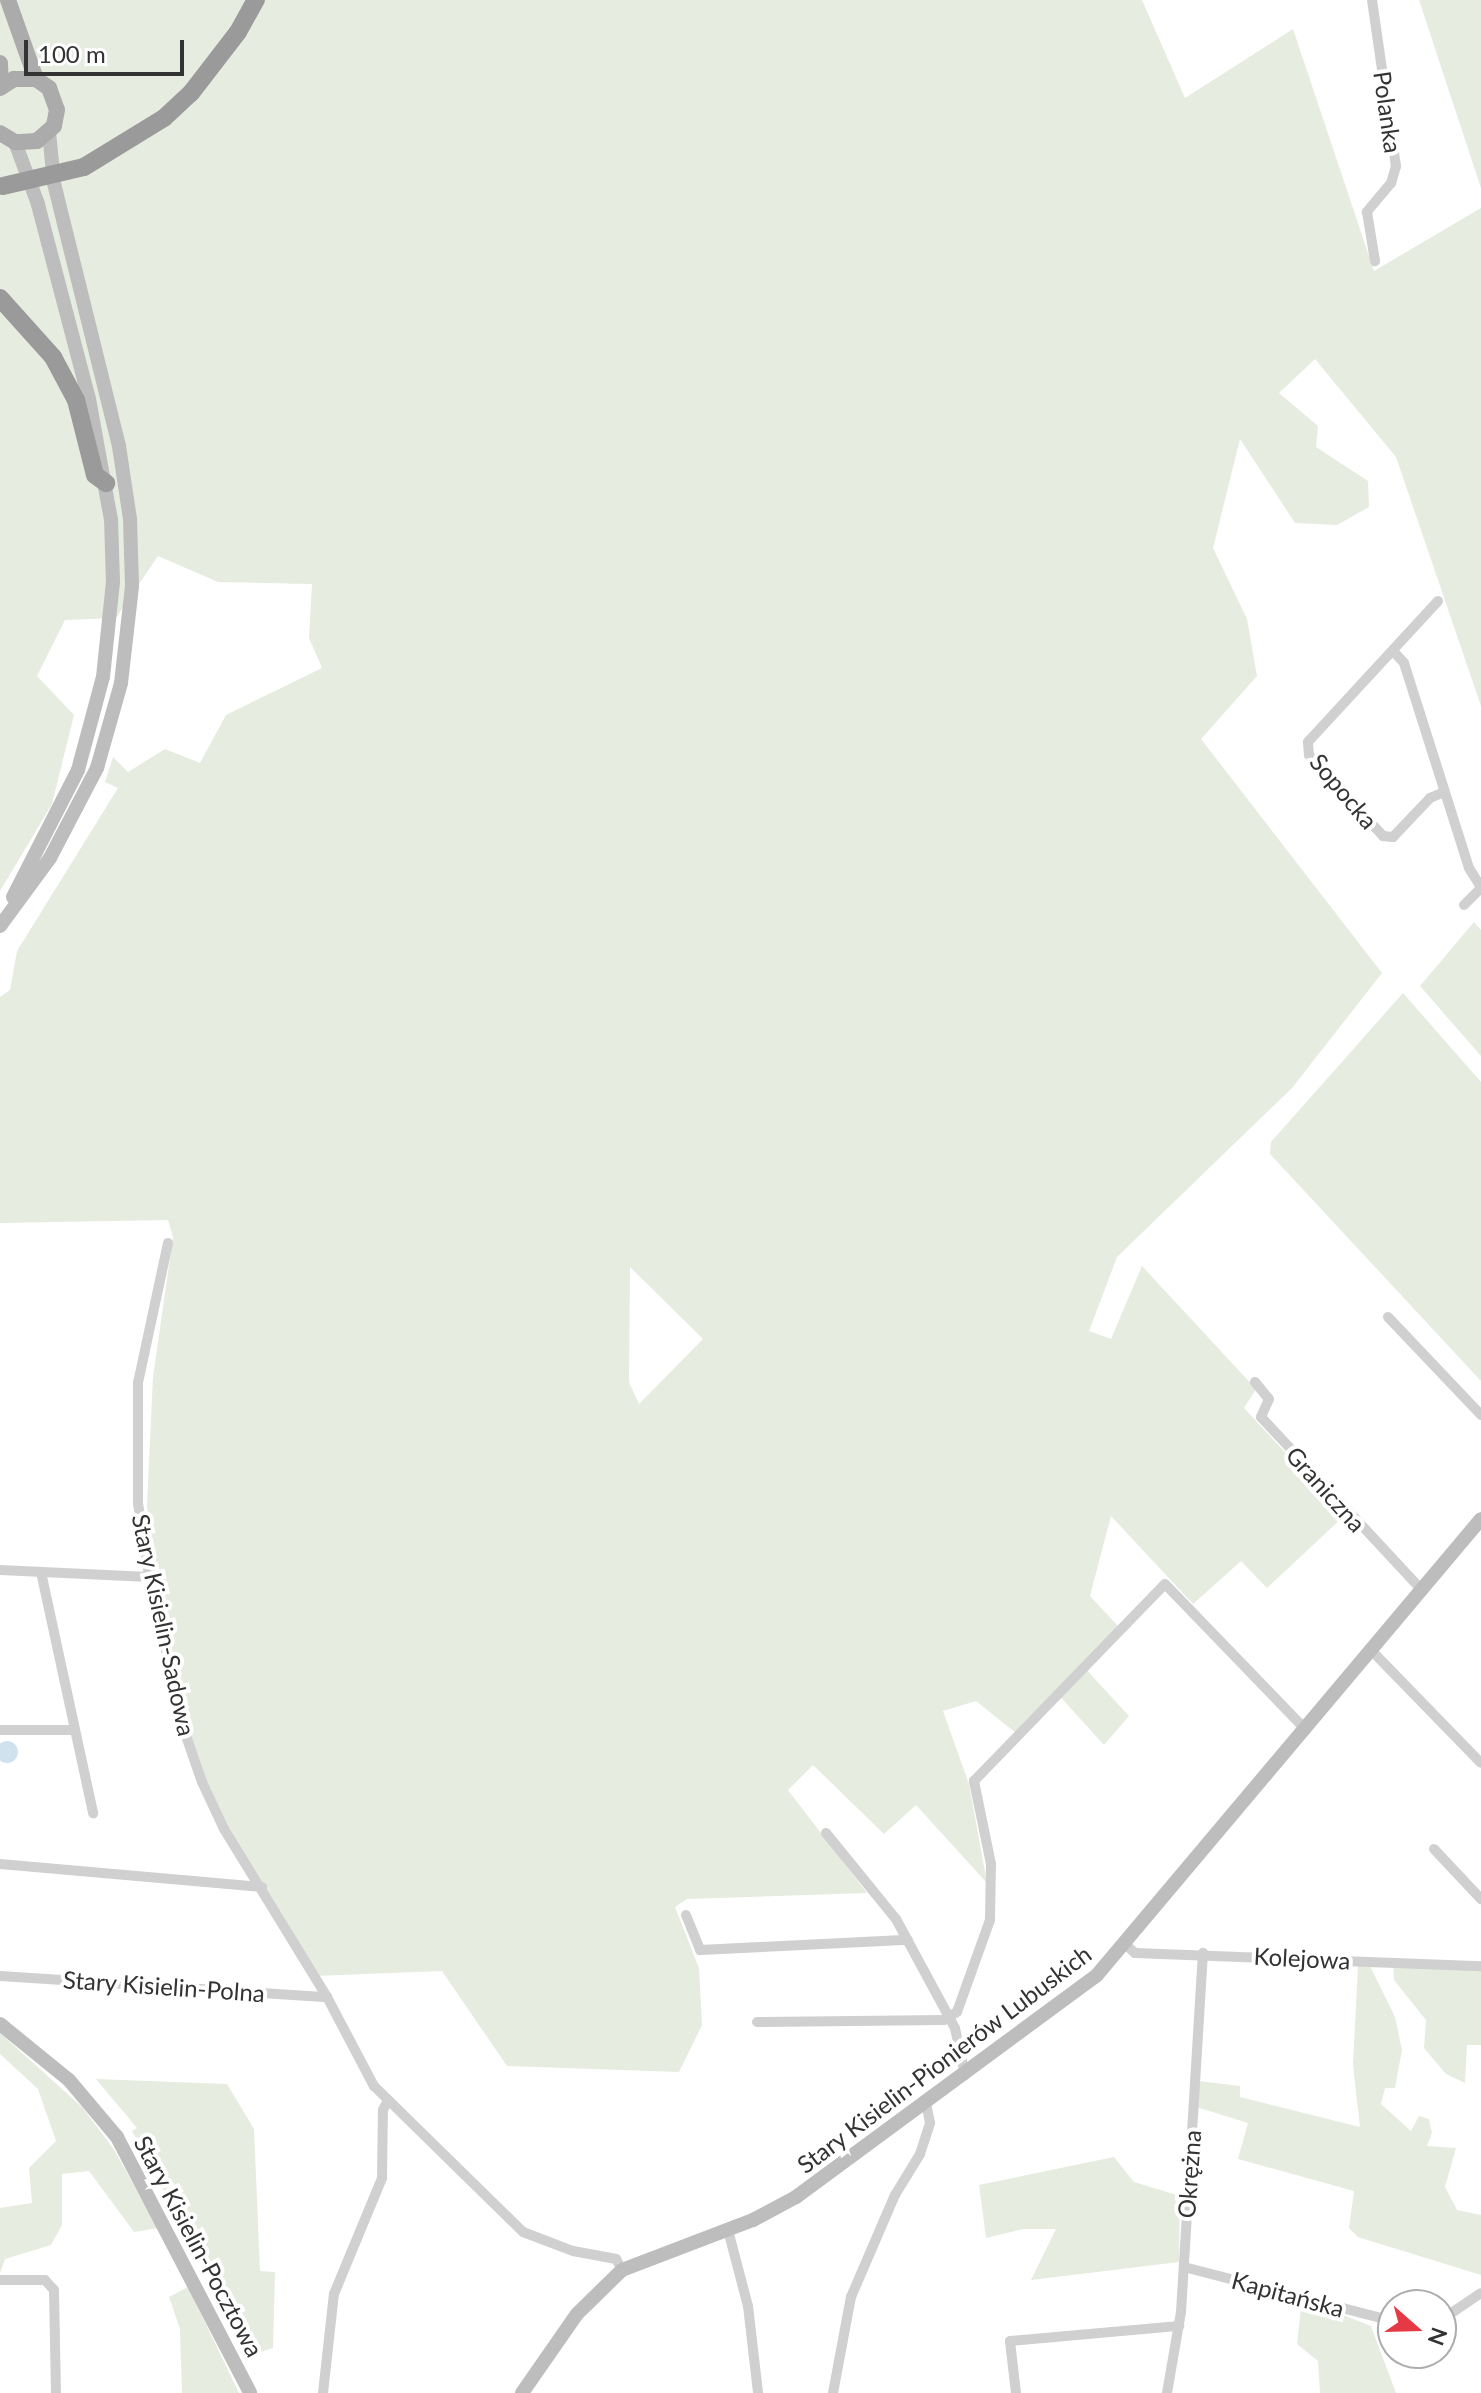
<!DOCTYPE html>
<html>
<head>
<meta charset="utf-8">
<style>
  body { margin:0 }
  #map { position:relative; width:1481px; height:2393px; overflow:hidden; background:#fff; font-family:Lato,sans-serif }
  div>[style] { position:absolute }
  .green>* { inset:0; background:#e6ecdf }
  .water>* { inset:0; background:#cfe2ee }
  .round { border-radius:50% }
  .street>* { height:10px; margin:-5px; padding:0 5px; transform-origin:5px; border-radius:5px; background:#d0d0d0 }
  .secondary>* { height:14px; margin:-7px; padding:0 7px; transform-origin:7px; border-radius:7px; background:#bdbdbd }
  .primary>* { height:16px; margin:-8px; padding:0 8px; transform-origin:8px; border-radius:8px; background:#ababab }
  .highway>* { height:18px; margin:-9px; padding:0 9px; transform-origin:9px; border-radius:9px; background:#9a9a9a }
  .highway-bridge>* { height:18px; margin:-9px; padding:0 9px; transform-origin:9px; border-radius:9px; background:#9a9a9a }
  span { translate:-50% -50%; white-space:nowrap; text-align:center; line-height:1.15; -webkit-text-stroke:8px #fff; paint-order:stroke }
  .street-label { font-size:24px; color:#333 }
  .north { position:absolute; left:1377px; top:2289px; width:80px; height:80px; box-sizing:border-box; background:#fff; border:2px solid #adadad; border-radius:50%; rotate:110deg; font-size:22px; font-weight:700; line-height:32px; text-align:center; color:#333 }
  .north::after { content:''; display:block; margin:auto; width:28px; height:36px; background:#e63946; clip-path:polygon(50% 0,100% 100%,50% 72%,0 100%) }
  .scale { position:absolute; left:24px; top:40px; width:160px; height:36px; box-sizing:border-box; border:4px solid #333; border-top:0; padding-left:10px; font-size:24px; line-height:28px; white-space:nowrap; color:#333; -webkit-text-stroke:6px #fff; paint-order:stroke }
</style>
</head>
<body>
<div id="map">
  <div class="green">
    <i style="clip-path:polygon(evenodd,0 0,1142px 0,1185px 98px,1293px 29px,1374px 271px,1481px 208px,1481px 706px,1396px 457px,1315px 359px,1279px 393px,1318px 426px,1316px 447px,1368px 481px,1369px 507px,1337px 525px,1295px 523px,1240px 439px,1213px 548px,1247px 619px,1257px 676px,1201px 739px,1382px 973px,1292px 1088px,1117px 1257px,1089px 1331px,1111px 1339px,1142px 1266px,1256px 1389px,1244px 1408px,1344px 1516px,1267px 1588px,1241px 1561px,1193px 1604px,1111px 1516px,1090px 1596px,1119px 1627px,1083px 1666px,1129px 1716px,1104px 1745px,1055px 1691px,1016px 1733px,976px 1701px,943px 1711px,969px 1784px,987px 1883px,916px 1805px,884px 1834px,813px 1765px,788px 1790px,867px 1893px,687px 1899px,675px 1907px,699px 1968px,702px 2025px,679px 2072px,507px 2066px,442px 1971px,315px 1976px,203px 1792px,152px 1577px,147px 1505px,153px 1377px,173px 1237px,168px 1220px,0 1223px,0 997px,10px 990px,17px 951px,118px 788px,105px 782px,113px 757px,128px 772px,165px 749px,200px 763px,226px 715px,322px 668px,309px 638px,312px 584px,218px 582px,158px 556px,116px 618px,65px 620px,37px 676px,74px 715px,52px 804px,0 891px,0 0,630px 1267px,703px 1339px,639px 1404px,629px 1382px,630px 1267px)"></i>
    <i style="clip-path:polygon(1419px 0,1481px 0,1481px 188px)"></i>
    <i style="clip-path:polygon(1474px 922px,1481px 930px,1481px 1056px,1420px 986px)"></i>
    <i style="clip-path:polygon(1403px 993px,1481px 1082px,1481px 1381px,1270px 1154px,1271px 1142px)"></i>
    <i style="clip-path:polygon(1393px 1963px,1481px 1968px,1481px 2045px,1467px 2045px,1465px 2083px,1446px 2074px,1424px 2048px,1426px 2020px,1394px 1980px)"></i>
    <i style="clip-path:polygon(1358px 1966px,1370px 1966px,1395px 2017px,1402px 2050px,1395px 2088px,1385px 2088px,1381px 2104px,1411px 2131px,1419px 2116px,1429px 2119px,1432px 2133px,1427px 2146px,1456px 2148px,1445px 2187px,1457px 2210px,1481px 2215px,1481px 2275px,1358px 2237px,1349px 2228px,1354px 2191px,1238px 2159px,1248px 2123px,1190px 2105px,1191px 2080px,1240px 2086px,1240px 2097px,1360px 2127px,1353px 2065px)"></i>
    <i style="clip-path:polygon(0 2033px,82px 2107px,113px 2148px,158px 2228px,134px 2232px,89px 2171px,62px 2174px,62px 2225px,51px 2245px,5px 2259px,0 2273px,0 2208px,32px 2203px,29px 2168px,56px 2141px,38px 2089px,0 2054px)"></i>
    <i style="clip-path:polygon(96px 2079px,227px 2084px,254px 2129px,260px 2271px,275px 2272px,273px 2348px,251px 2355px,132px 2131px,137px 2128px)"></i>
    <i style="clip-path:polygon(1114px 2157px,1134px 2182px,1180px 2196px,1179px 2262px,1031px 2280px,1056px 2229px,1023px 2229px,986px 2238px,979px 2185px)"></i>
    <i style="clip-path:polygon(188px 2287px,239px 2393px,182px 2393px,180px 2329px,169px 2297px)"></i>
    <i style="clip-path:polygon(1302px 2299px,1371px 2326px,1396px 2393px,1320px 2393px,1318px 2361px,1297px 2344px)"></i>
  </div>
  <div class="water">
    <i class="round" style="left:-4px;top:1741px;width:22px;height:22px"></i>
  </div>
  <div class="street">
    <i style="left:1372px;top:0;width:168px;rotate:81.8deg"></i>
    <i style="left:1396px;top:166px;width:18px;rotate:106deg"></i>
    <i style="left:1391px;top:183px;width:38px;rotate:130deg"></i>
    <i style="left:1367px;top:212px;width:50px;rotate:80.7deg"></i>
    <i style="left:1438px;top:601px;width:192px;rotate:132.7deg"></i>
    <i style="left:1308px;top:742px;width:13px;rotate:86deg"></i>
    <i style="left:1309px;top:755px;width:110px;rotate:47.6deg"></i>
    <i style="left:1383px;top:836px;width:10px;rotate:6deg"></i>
    <i style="left:1393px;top:837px;width:54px;rotate:-46.5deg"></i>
    <i style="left:1430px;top:798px;width:15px;rotate:-23deg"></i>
    <i style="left:1393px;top:651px;width:16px;rotate:47deg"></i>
    <i style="left:1404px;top:663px;width:215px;rotate:72.4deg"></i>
    <i style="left:1469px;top:868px;width:22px;rotate:58deg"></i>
    <i style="left:1464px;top:905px;width:24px;rotate:-45deg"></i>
    <i style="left:168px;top:1243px;width:143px;rotate:102.1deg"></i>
    <i style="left:138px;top:1383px;width:120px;rotate:90deg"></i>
    <i style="left:138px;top:1503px;width:80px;rotate:81.4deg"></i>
    <i style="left:150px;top:1582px;width:155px;rotate:76.9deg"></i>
    <i style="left:185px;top:1733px;width:52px;rotate:70.9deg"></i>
    <i style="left:202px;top:1782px;width:52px;rotate:64.9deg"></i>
    <i style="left:224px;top:1829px;width:197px;rotate:58.5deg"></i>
    <i style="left:327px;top:1997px;width:101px;rotate:62.2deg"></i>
    <i style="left:374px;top:2086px;width:209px;rotate:44.4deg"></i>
    <i style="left:523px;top:2232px;width:53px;rotate:20.8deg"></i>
    <i style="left:573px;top:2251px;width:44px;rotate:10.5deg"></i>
    <i style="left:616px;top:2259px;width:13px;rotate:61deg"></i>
    <i style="left:1388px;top:1317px;width:135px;rotate:46.5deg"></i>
    <i style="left:1255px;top:1382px;width:22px;rotate:51deg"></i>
    <i style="left:1269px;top:1399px;width:20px;rotate:114deg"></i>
    <i style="left:1261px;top:1417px;width:236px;rotate:47.1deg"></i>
    <i style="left:0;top:1570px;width:149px;rotate:2.7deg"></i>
    <i style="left:41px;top:1572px;width:247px;rotate:77.8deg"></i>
    <i style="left:1372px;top:1651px;width:156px;rotate:45.8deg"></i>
    <i style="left:0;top:1730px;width:75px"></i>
    <i style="left:826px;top:1833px;width:111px;rotate:50.9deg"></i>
    <i style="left:896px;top:1919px;width:124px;rotate:61.6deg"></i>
    <i style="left:955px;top:2028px;width:48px;rotate:78deg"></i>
    <i style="left:1434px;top:1849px;width:69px;rotate:46.8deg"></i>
    <i style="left:0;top:1864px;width:263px;rotate:5deg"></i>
    <i style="left:686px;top:1915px;width:38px;rotate:68deg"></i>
    <i style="left:700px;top:1950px;width:208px;rotate:-2.8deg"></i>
    <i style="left:1126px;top:1945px;width:12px;rotate:42deg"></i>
    <i style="left:1135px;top:1953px;width:346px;rotate:2.2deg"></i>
    <i style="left:0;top:1976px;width:328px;rotate:3.7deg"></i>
    <i style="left:757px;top:2022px;width:187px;rotate:-0.6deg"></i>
    <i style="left:944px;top:2020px;width:15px;rotate:-32deg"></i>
    <i style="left:957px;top:2012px;width:98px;rotate:-70.3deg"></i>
    <i style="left:990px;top:1920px;width:56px;rotate:-89deg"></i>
    <i style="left:991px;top:1864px;width:85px;rotate:-101.6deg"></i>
    <i style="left:974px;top:1781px;width:274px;rotate:-45.9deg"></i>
    <i style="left:1165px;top:1584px;width:203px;rotate:46deg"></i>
    <i style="left:728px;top:2230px;width:79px;rotate:75.3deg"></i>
    <i style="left:748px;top:2306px;width:88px;rotate:83.4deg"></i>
    <i style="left:1184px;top:2267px;width:216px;rotate:14.5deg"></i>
    <i style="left:0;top:2280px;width:45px"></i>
    <i style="left:45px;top:2280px;width:13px;rotate:48deg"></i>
    <i style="left:54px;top:2290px;width:103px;rotate:88.9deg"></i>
    <i style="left:1441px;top:2320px;width:48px;rotate:-34deg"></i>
    <i style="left:323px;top:2393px;width:100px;rotate:-83.7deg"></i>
    <i style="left:334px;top:2294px;width:126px;rotate:-67.5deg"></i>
    <i style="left:382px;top:2178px;width:68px;rotate:-89.2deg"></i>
    <i style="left:383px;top:2110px;width:11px;rotate:-63deg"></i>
    <i style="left:833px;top:2393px;width:98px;rotate:-79.4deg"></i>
    <i style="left:851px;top:2297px;width:111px;rotate:-66.7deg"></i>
    <i style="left:895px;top:2195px;width:48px;rotate:-58.6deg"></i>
    <i style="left:920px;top:2154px;width:33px;rotate:-72deg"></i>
    <i style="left:930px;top:2123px;width:20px;rotate:-101deg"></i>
    <i style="left:1016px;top:2393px;width:52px;rotate:-96.6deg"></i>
    <i style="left:1010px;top:2341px;width:170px;rotate:-5.1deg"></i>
    <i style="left:1167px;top:2393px;width:82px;rotate:-80.2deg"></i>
    <i style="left:1181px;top:2312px;width:360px;rotate:-86.5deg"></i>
  </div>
  <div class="secondary">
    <i style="left:13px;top:897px;width:143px;rotate:-62.9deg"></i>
    <i style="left:78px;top:770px;width:96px;rotate:-75deg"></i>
    <i style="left:103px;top:677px;width:96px;rotate:-84deg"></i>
    <i style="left:113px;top:582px;width:62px;rotate:-91.8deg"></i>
    <i style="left:111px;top:520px;width:123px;rotate:-100.3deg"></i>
    <i style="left:89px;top:399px;width:202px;rotate:-104.7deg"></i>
    <i style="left:38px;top:204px;width:66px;rotate:-110.4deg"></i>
    <i style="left:0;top:926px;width:84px;rotate:-53.7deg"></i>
    <i style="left:50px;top:858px;width:102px;rotate:-62.4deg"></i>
    <i style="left:97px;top:768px;width:88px;rotate:-74.2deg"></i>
    <i style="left:121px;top:683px;width:98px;rotate:-83.5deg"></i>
    <i style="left:132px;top:586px;width:67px;rotate:-91.7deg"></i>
    <i style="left:130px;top:519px;width:74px;rotate:-98.6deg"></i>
    <i style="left:119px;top:446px;width:271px;rotate:-103.9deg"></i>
    <i style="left:54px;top:183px;width:51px;rotate:-95.6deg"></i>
    <i style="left:0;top:2024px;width:89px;rotate:39.1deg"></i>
    <i style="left:69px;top:2080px;width:75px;rotate:49.9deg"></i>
    <i style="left:117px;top:2137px;width:288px;rotate:62.5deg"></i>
    <i style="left:522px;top:2393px;width:96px;rotate:-55.2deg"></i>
    <i style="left:577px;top:2314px;width:63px;rotate:-44.4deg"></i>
    <i style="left:622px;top:2270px;width:140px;rotate:-20.9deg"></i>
    <i style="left:753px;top:2220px;width:49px;rotate:-28.1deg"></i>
    <i style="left:796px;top:2197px;width:374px;rotate:-36.4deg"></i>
    <i style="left:1097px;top:1975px;width:596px;rotate:-49.9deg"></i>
  </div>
  <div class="primary">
    <i style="left:8px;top:0;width:84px;rotate:70.5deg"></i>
    <i style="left:0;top:63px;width:23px;rotate:88deg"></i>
    <i style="left:0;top:88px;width:17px;rotate:-33deg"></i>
    <i style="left:14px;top:79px;width:22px"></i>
    <i style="left:36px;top:79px;width:16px;rotate:35deg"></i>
    <i style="left:49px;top:88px;width:23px;rotate:70deg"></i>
    <i style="left:57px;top:110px;width:16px;rotate:101deg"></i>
    <i style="left:54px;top:126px;width:23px;rotate:139deg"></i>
    <i style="left:37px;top:141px;width:22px;rotate:177deg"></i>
    <i style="left:15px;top:142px;width:17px;rotate:-149deg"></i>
  </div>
  <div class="highway">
    <i style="left:84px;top:167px;width:94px;rotate:-31.5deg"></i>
    <i style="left:164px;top:118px;width:37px;rotate:-43deg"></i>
    <i style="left:191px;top:93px;width:77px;rotate:-52.4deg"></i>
    <i style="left:238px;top:32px;width:37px;rotate:-61deg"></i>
    <i style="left:0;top:298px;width:79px;rotate:48.1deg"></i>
    <i style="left:53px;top:357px;width:49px;rotate:61.9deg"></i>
    <i style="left:76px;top:400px;width:77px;rotate:75.8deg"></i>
    <i style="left:95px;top:475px;width:14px;rotate:36deg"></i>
  </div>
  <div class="highway-bridge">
    <i style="left:3px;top:186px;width:83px;rotate:-13.2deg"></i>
  </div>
  <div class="street-label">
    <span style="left:1388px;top:112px;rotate:82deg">Polanka</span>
    <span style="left:1344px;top:791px;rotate:50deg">Sopocka</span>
    <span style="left:1326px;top:1489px;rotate:48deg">Graniczna</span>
    <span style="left:164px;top:1625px;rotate:78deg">Stary Kisielin-Sadowa</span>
    <span style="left:1302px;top:1958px;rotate:3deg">Kolejowa</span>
    <span style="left:164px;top:1986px;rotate:4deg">Stary Kisielin-Polna</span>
    <span style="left:944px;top:2059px;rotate:-37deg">Stary Kisielin-Pionierów Lubuskich</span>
    <span style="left:1189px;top:2174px;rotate:-86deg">Okrężna</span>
    <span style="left:199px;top:2246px;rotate:62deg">Stary Kisielin-Pocztowa</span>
    <span style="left:1288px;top:2294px;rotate:15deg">Kapitańska</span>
  </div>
  <div class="north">N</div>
  <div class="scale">100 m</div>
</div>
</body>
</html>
